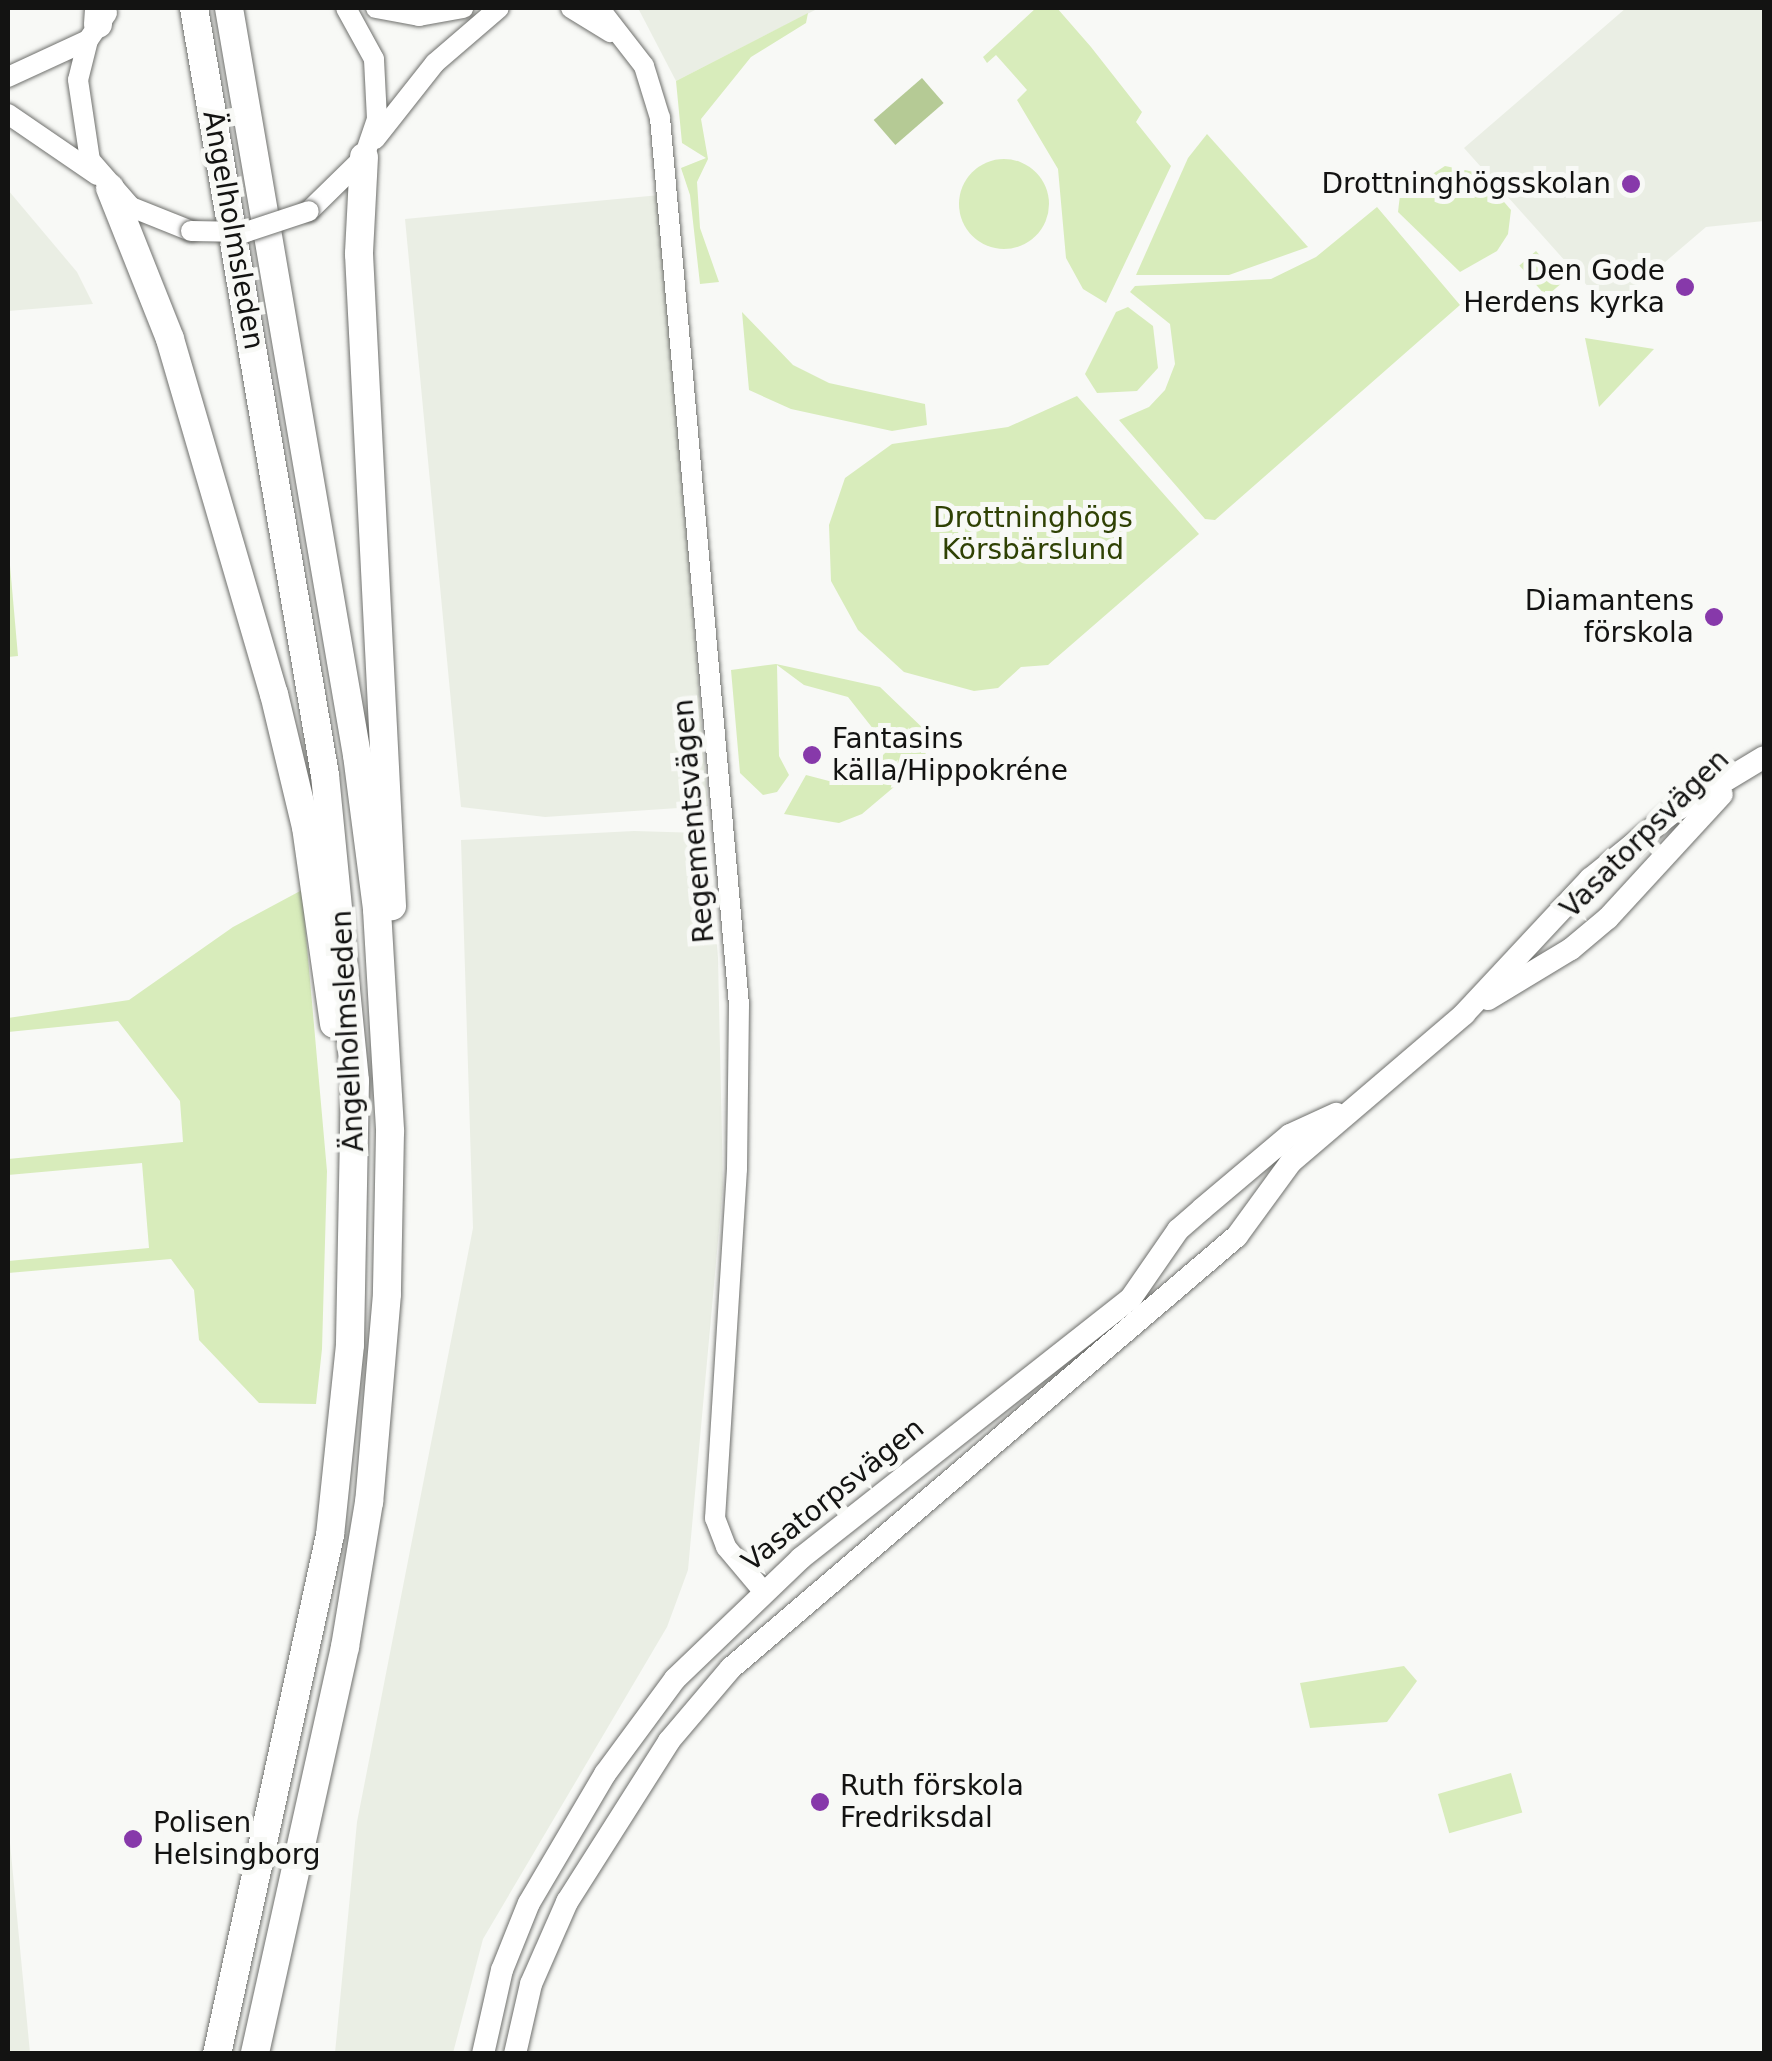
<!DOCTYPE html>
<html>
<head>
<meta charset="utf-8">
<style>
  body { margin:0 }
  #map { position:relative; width:1772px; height:2061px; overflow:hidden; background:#f8f9f6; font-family:"DejaVu Sans",sans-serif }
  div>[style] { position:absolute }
  .built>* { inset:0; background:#eaeee4 }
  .green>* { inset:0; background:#d8ecbb; transform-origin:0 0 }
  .round { border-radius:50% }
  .water>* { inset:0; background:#b5ca95; transform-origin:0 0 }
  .roads { filter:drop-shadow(0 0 2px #6f706d) drop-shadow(0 0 2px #6f706d) }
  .tertiary>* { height:20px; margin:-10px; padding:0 10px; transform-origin:10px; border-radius:10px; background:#fff }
  .secondary>* { height:22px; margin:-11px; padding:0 11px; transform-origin:11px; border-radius:11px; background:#fff }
  .motorway>* { height:28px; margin:-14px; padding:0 14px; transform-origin:14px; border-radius:14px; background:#fff }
  .bridges { filter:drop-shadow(0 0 2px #6f706d) drop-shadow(0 0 2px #6f706d) }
  .tertiary-bridge>* { height:20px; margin:-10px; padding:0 10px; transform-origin:10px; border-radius:10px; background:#fff }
  .dots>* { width:28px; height:28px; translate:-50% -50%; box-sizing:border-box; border:5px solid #f8f9f6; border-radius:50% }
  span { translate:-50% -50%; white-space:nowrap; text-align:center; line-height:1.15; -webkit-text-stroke:10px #f8f9f6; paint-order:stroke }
  .poi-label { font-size:28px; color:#131312 }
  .right { translate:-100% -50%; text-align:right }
  .left { translate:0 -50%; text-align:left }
  .street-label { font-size:28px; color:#131312 }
  .park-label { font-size:28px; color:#2f4104 }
  .frame { position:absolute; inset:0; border:10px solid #131312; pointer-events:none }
</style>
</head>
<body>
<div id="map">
  <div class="built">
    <i style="clip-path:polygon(638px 8px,819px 8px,676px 81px)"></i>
    <i style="clip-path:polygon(1626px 8px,1764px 8px,1764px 221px,1706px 227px,1609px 310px,1464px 148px)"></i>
    <i style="clip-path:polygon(8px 190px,77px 272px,93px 304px,8px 311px)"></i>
    <i style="clip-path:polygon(660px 195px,708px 806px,545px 817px,461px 807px,405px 219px)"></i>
    <i style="clip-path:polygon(634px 831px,701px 833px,709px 845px,718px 958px,723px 1186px,688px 1570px,667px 1627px,483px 1939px,453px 2053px,335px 2053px,357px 1822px,473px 1228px,461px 840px)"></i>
    <i style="clip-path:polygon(8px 1822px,30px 2053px,8px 2053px)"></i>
  </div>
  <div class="green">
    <i style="clip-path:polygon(1036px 8px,1057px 8px,1091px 47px,1142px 112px,1136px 122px,1171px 166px,1106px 303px,1083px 289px,1066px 258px,1058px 169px,1017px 100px,1027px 90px,996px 55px,987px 63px,983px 57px)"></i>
    <i style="clip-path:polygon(808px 13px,806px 23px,751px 57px,701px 119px,708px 159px,697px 182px,700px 228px,719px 282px,700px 284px,690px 195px,681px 168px,706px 158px,682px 143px,676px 81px)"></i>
    <i style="clip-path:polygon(1207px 134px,1308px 247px,1229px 275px,1136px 275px,1188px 158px)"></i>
    <i class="round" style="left:959px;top:159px;width:90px;height:90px"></i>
    <i style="clip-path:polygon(1445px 166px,1479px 173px,1511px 210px,1508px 234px,1497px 251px,1460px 272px,1398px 212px,1400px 195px)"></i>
    <i style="clip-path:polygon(1377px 207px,1460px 305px,1215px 520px,1205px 519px,1119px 420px,1149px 407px,1165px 390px,1175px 364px,1170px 324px,1130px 292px,1135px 286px,1271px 279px,1316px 257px)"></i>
    <i style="left:1536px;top:251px;width:41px;height:22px;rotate:49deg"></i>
    <i style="clip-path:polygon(1128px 307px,1153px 326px,1158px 368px,1137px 391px,1097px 393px,1085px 374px,1116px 312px)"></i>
    <i style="clip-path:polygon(742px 312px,793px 365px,829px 383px,925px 404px,927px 425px,892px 431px,791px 409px,749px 390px)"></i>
    <i style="clip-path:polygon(1585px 338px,1654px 349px,1599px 407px)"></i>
    <i style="clip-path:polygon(1077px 396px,1199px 534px,1048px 665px,1021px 667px,998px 688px,974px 691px,904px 672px,858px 630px,831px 581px,829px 525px,845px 478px,892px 444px,1008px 427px)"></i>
    <i style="clip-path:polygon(8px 543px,18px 656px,8px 657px)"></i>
    <i style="clip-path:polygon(776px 664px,880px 687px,929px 734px,933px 754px,862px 814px,839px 823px,784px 814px,806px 775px,829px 781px,865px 773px,889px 749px,848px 697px,804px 685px,777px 665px,779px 756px,789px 775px,777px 792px,763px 795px,740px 773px,731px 670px)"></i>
    <i style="clip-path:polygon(302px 890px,327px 1171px,322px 1349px,316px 1404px,259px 1403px,199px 1340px,194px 1290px,171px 1259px,8px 1273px,8px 1261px,149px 1248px,142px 1163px,8px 1175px,8px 1159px,183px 1142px,180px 1101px,118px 1021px,8px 1032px,8px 1018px,129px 1000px,233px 927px)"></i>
    <i style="clip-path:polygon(1404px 1666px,1417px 1681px,1387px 1722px,1310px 1728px,1300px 1683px)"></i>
    <i style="left:1511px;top:1773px;width:41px;height:76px;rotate:74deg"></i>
  </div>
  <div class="water">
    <i style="left:922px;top:78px;width:33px;height:64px;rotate:49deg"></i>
  </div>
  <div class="roads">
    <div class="tertiary">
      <i style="left:376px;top:8px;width:44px;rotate:10.5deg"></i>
      <i style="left:419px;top:16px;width:45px;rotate:-10.3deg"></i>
      <i style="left:571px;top:8px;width:46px;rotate:31.6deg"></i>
      <i style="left:599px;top:8px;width:73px;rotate:52.2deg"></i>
      <i style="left:644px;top:66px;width:54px;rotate:72.9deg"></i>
      <i style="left:660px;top:118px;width:891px;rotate:84.91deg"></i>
      <i style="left:739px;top:1005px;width:164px;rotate:90.7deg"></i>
      <i style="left:737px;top:1169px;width:350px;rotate:93.6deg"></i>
      <i style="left:715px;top:1518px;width:31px;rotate:69deg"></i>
      <i style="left:726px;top:1547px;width:57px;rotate:49.9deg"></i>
      <i style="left:107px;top:13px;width:33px;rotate:125deg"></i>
      <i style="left:88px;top:40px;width:41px;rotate:104deg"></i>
      <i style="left:78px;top:80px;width:81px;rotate:81.5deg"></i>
      <i style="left:90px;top:160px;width:62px;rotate:48.9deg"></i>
      <i style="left:131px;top:207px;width:65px;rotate:21.8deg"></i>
      <i style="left:8px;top:77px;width:88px;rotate:-24.8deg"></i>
      <i style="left:8px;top:114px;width:108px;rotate:34.4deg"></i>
      <i style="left:375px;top:139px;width:97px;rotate:-51.7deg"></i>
      <i style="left:435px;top:63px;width:84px;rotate:-40.7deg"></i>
      <i style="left:309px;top:211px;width:77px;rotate:-44.5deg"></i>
      <i style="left:364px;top:157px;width:40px;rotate:-71.1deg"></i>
      <i style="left:377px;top:119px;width:60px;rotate:-92.9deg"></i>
      <i style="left:374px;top:59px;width:58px;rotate:-118.8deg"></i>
    </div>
    <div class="secondary">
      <i style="left:1488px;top:999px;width:97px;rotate:-31.1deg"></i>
      <i style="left:1571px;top:949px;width:48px;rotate:-40deg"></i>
      <i style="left:1608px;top:918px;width:168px;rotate:-47.4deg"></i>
      <i style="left:483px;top:2054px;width:86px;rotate:-77.3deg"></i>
      <i style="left:502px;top:1970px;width:72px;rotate:-68.1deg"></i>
      <i style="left:529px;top:1903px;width:150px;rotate:-59.5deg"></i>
      <i style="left:605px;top:1774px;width:118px;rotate:-53.6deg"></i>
      <i style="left:675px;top:1679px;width:175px;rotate:-43.8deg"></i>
      <i style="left:801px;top:1558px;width:420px;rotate:-38.2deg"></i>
      <i style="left:1131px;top:1298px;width:83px;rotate:-55.3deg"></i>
      <i style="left:1178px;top:1230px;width:32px;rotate:-41deg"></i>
      <i style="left:1202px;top:1209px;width:115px;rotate:-40.1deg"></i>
      <i style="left:1290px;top:1135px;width:51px;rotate:-24.5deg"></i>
      <i style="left:515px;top:2054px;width:72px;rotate:-77.1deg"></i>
      <i style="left:531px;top:1984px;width:90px;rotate:-66.3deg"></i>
      <i style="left:567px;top:1902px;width:191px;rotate:-57.6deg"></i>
      <i style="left:669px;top:1741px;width:96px;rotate:-49.7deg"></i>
      <i style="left:731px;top:1668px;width:665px;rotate:-40.49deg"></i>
      <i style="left:1237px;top:1236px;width:92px;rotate:-53.9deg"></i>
      <i style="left:1291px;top:1162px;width:228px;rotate:-40.5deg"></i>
      <i style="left:1464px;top:1014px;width:185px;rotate:-47deg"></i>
      <i style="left:1590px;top:879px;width:107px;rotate:-38.9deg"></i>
      <i style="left:1673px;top:812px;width:106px;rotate:-31.1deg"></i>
    </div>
    <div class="motorway">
      <i style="left:194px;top:8px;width:778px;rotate:80.31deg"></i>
      <i style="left:325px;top:775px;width:307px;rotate:84.4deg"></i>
      <i style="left:355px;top:1081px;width:264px;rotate:91.1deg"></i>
      <i style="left:350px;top:1345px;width:191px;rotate:96deg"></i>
      <i style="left:330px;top:1535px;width:531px;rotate:102.28deg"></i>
      <i style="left:229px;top:8px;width:758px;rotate:80.28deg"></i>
      <i style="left:357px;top:755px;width:156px;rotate:82.6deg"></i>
      <i style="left:377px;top:910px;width:222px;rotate:86.6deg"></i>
      <i style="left:390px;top:1132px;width:162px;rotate:91.1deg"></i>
      <i style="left:387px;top:1294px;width:209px;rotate:94.9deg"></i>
      <i style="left:369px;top:1502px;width:147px;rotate:99.4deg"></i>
      <i style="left:345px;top:1647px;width:417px;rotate:102.5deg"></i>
      <i style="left:98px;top:24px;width:16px;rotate:-86deg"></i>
      <i style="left:364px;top:157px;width:97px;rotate:93deg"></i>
      <i style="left:359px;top:254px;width:653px;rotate:87.1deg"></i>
      <i style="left:110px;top:188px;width:162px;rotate:68.3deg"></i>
      <i style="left:170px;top:339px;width:370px;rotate:73.7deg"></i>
      <i style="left:274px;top:694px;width:137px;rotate:76.5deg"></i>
      <i style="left:306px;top:827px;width:199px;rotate:81.9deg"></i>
    </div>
  </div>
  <div class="bridges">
    <div class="tertiary-bridge">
      <i style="left:191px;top:231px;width:55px;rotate:1deg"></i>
      <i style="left:246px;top:232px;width:66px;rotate:-18.4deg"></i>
    </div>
  </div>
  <div class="dots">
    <i style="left:1631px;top:184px;background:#8739aa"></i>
    <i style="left:1685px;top:287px;background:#8739aa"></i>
    <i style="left:1714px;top:617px;background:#8739aa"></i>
    <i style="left:812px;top:755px;background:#8739aa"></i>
    <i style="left:820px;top:1802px;background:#8739aa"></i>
    <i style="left:133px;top:1839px;background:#8739aa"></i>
  </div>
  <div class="poi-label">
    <span class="right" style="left:1611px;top:184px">Drottninghögsskolan</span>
    <span class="right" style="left:1665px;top:287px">Den Gode<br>Herdens kyrka</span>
    <span class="right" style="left:1694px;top:617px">Diamantens<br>förskola</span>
    <span class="left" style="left:832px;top:755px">Fantasins<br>källa/Hippokréne</span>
    <span class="left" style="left:840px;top:1802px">Ruth förskola<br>Fredriksdal</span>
    <span class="left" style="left:153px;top:1839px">Polisen<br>Helsingborg</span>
  </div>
  <div class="street-label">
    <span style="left:233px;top:230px;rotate:80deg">Ängelholmsleden</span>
    <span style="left:694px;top:821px;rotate:-95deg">Regementsvägen</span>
    <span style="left:1645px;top:834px;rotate:-45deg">Vasatorpsvägen</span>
    <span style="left:348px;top:1031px;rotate:-93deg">Ängelholmsleden</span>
    <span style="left:833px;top:1495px;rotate:-39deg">Vasatorpsvägen</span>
  </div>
  <div class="park-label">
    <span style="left:1033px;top:534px">Drottninghögs<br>Körsbärslund</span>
  </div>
  <div class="frame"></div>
</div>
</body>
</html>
